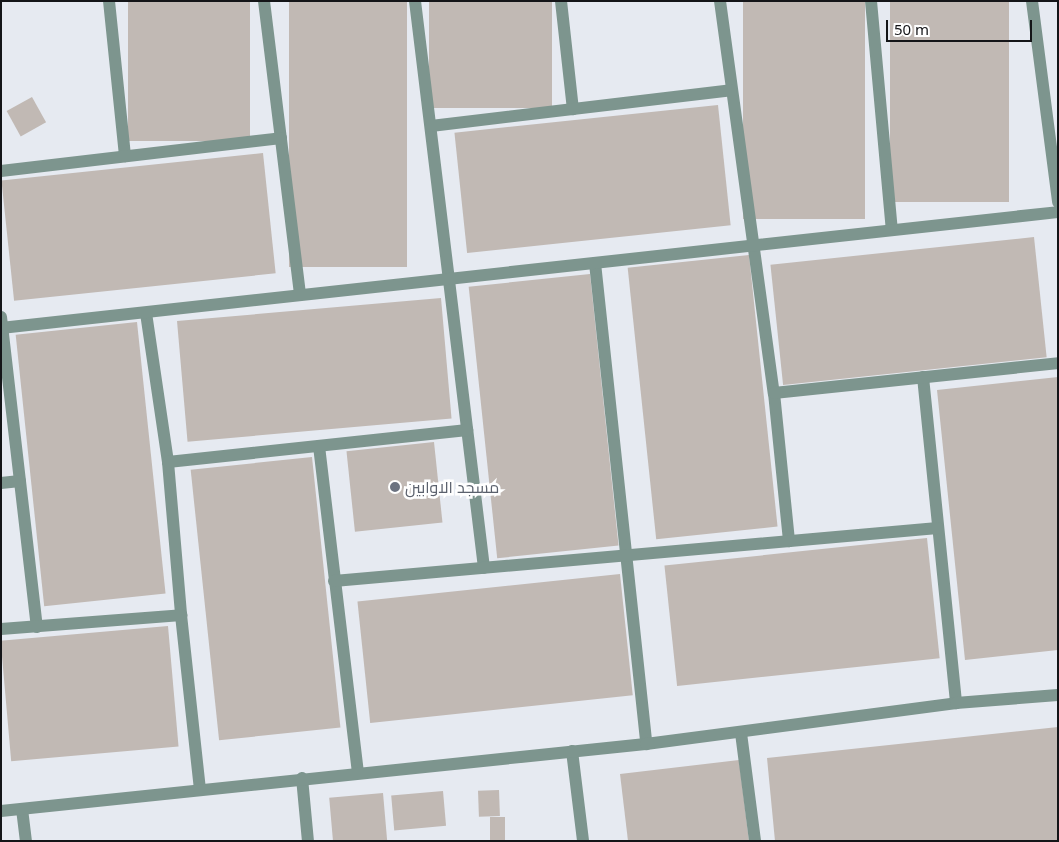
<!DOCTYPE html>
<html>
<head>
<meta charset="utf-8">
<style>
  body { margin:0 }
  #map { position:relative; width:1059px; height:842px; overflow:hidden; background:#e6eaf1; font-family:"Noto Sans",Cairo,sans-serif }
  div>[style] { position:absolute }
  .building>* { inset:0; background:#c1b9b4; transform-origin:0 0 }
  .minor>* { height:12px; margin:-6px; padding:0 6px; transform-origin:6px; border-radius:6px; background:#7d958e }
  .tertiary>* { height:12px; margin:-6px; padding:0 6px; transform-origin:6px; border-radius:6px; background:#7d958e }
  .dots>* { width:14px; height:14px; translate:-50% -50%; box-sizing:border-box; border:2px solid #fff; border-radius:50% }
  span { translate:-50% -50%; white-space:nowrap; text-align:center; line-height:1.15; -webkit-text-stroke:5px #fff; paint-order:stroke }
  .worship-label { font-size:16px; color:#5b616d }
  .left { translate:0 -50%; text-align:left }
  .frame { position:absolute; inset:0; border:2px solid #141518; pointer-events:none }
  .scale { position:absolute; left:886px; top:20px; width:146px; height:22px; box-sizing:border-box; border:2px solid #141518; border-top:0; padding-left:6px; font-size:15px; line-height:18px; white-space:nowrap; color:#141518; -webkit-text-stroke:4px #fff; paint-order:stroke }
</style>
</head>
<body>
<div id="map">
  <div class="building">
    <i style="left:128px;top:1px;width:122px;height:140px"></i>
    <i style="left:289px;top:1px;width:118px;height:266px"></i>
    <i style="left:429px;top:1px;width:123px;height:107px"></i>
    <i style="left:743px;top:1px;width:122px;height:218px"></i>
    <i style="left:890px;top:1px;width:119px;height:201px"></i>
    <i style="left:32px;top:97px;width:29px;height:29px;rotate:61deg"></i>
    <i style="left:718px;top:105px;width:121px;height:265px;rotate:84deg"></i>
    <i style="left:263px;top:153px;width:121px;height:263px;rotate:84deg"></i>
    <i style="left:1034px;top:237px;width:121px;height:265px;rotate:84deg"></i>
    <i style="left:749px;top:255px;width:273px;height:122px;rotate:84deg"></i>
    <i style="left:590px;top:274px;width:273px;height:122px;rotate:84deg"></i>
    <i style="left:441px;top:298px;width:121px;height:265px;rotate:85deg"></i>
    <i style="left:137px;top:322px;width:273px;height:122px;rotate:84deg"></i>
    <i style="clip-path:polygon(1058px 377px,1058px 650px,965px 660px,937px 390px)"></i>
    <i style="left:434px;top:442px;width:81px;height:88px;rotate:84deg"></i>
    <i style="left:312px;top:457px;width:272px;height:122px;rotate:84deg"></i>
    <i style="left:927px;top:538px;width:121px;height:264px;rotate:84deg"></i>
    <i style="left:620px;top:574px;width:122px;height:264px;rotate:84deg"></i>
    <i style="left:168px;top:626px;width:121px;height:168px;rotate:85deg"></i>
    <i style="clip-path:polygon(1058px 727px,1058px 841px,775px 841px,767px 758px)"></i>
    <i style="clip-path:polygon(739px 760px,749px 841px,628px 841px,620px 774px)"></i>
    <i style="left:499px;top:790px;width:26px;height:21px;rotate:88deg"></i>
    <i style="left:443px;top:791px;width:35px;height:52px;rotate:85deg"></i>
    <i style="left:383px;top:793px;width:48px;height:54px;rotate:85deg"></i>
    <i style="left:490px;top:817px;width:15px;height:24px"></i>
  </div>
  <div class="minor">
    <i style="left:109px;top:1px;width:156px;rotate:84.1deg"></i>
    <i style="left:264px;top:1px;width:296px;rotate:83deg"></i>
    <i style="left:415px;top:1px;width:571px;rotate:83.06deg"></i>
    <i style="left:561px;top:1px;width:109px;rotate:83.7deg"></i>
    <i style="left:720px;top:1px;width:396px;rotate:82.2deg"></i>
    <i style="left:774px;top:393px;width:149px;rotate:84.2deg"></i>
    <i style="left:871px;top:1px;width:230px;rotate:84.8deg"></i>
    <i style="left:1032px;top:1px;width:203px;rotate:82.6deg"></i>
    <i style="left:431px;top:126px;width:302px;rotate:-6.8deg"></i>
    <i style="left:1px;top:171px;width:282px;rotate:-6.7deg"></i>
    <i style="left:595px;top:263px;width:484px;rotate:83.9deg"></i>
    <i style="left:146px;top:313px;width:151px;rotate:81.6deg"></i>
    <i style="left:168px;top:462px;width:154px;rotate:85.1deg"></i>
    <i style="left:181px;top:615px;width:175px;rotate:83.8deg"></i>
    <i style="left:1px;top:317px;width:312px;rotate:83.4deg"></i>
    <i style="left:1px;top:328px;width:1063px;rotate:-6.26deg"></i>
    <i style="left:923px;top:377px;width:328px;rotate:84.2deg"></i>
    <i style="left:774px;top:393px;width:286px;rotate:-6deg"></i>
    <i style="left:319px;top:446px;width:329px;rotate:83.2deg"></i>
    <i style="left:168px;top:462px;width:301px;rotate:-6.1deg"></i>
    <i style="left:1px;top:483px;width:19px;rotate:-6deg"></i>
    <i style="left:334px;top:581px;width:606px;rotate:-5.01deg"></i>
    <i style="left:1px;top:629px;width:181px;rotate:-4.4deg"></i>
    <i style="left:741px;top:733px;width:109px;rotate:82.6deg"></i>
    <i style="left:302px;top:778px;width:63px;rotate:84.6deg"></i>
    <i style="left:22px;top:809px;width:32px;rotate:83deg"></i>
  </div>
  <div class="tertiary">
    <i style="left:572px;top:751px;width:91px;rotate:83deg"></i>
    <i style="left:1px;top:811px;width:648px;rotate:-5.93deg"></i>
    <i style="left:646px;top:744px;width:313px;rotate:-7.5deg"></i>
    <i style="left:956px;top:703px;width:102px;rotate:-4.5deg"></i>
  </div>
  <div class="dots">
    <i style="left:395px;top:487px;background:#6b7280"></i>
  </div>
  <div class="worship-label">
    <span class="left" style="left:405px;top:487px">مسجد الاوابين</span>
  </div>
  <div class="frame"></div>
  <div class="scale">50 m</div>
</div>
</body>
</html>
